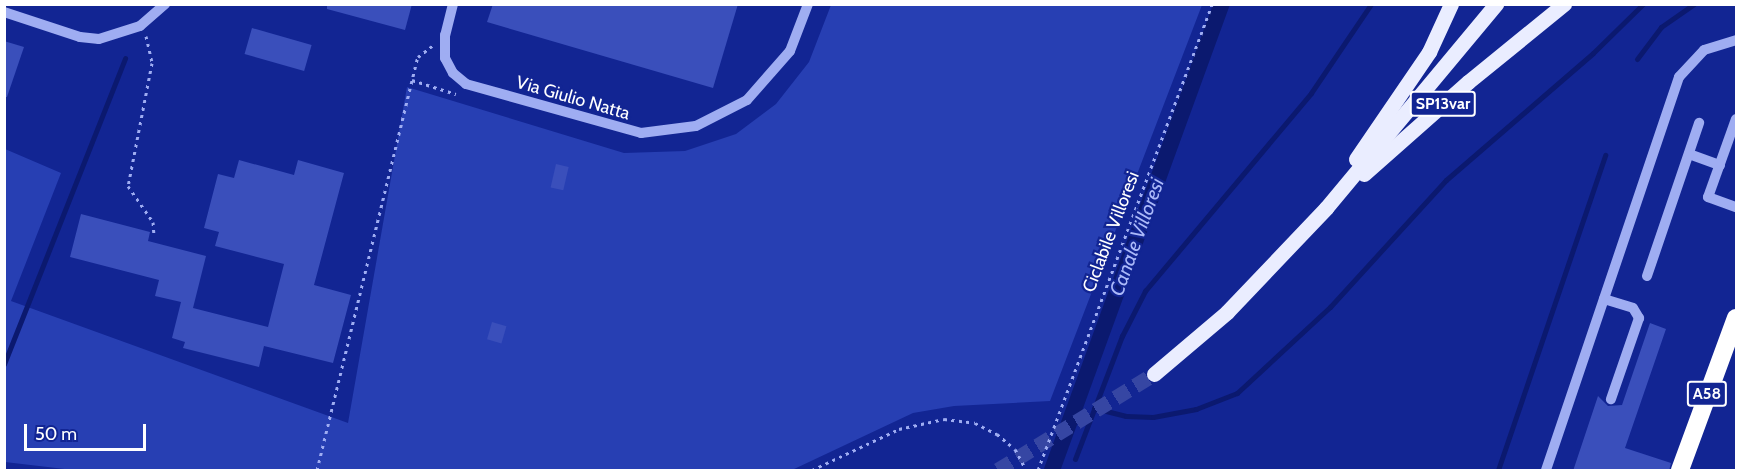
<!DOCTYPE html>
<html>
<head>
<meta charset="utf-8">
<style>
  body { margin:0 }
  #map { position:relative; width:1741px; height:475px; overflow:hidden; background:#122593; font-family:Cabin,sans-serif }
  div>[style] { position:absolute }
  .green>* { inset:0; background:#273fb3 }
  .stream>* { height:5px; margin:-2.5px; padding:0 2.5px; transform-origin:2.5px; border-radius:2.5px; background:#0b196f }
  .canal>* { height:16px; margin:-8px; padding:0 8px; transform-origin:8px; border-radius:8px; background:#0b196f }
  .building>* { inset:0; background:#3a4fbb; transform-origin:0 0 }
  .major-tunnel>* { height:15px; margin-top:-7.5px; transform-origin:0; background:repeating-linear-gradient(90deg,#3646a3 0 15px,transparent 0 23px) }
  .path>* { height:3px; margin-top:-1.5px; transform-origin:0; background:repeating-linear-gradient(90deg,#9fadf2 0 3px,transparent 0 7.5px) }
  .minor>* { height:10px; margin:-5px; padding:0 5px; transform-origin:5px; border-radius:5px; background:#9fadf2 }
  .major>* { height:15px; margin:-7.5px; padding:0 7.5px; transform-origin:7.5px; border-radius:7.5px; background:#eaedff }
  .highway>* { height:18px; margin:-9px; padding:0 9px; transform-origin:9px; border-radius:9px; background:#fff }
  span { translate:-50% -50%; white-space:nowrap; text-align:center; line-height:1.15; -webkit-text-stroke:4.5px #122593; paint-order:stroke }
  .shield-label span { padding:2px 4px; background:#122593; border:2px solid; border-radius:4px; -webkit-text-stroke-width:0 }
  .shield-label { font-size:16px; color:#fff; font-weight:700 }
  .street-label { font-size:18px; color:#fff }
  .water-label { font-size:20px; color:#abb9f9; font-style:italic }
  .frame { position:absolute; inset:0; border:6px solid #fff; pointer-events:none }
  .scale { position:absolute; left:24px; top:424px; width:122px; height:27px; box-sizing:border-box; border:3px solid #fff; border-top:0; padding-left:8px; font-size:18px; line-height:21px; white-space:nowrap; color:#fff; -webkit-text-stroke:4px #122593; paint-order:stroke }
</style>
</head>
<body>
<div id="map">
  <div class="green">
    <i style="clip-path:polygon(831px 5px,1202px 5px,1050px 401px,954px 406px,913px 413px,792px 470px,73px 470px,5px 462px,5px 149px,61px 173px,11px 301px,348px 423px,407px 87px,624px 153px,685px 151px,736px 134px,776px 104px,809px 62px)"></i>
  </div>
  <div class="stream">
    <i style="left:1637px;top:59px;width:40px;rotate:-53deg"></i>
    <i style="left:1661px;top:27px;width:40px;rotate:-34.9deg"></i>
    <i style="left:4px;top:364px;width:329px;rotate:-68.4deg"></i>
    <i style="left:1094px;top:408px;width:33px;rotate:14deg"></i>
    <i style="left:1126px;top:416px;width:27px;rotate:2deg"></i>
    <i style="left:1153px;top:417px;width:44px;rotate:-10.5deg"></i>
    <i style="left:1196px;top:409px;width:44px;rotate:-21.3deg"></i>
    <i style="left:1237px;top:393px;width:127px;rotate:-42.8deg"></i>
    <i style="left:1330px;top:307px;width:172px;rotate:-47.6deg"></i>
    <i style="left:1446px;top:180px;width:194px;rotate:-40.8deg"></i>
    <i style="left:1593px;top:53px;width:70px;rotate:-44.4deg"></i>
    <i style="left:1075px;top:459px;width:132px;rotate:-69.1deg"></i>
    <i style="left:1122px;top:336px;width:51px;rotate:-62.9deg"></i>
    <i style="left:1145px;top:291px;width:258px;rotate:-50deg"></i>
    <i style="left:1311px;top:93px;width:107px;rotate:-56deg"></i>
    <i style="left:1498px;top:470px;width:333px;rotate:-71.2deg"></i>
  </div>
  <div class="canal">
    <i style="left:1052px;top:470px;width:496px;rotate:-70deg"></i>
  </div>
  <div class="building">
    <i style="clip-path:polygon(327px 4px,412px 4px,405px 30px,327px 9px)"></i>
    <i style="clip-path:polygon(493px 4px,738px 4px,713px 88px,487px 22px)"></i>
    <i style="left:252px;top:28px;width:62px;height:27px;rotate:16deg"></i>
    <i style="clip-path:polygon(4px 41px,24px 47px,7px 97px,4px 97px)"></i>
    <i style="clip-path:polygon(239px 160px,294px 175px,298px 160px,344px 173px,314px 285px,351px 295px,333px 363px,264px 346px,259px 367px,183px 348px,185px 342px,172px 338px,181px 302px,155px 296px,159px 280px,70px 257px,81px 214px,150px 232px,148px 241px,206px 256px,193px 308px,268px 327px,284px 264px,215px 246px,219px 232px,204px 228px,218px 174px,234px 178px)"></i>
    <i style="left:556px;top:164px;width:13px;height:24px;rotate:13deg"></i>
    <i style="left:492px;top:322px;width:15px;height:18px;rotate:16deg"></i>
    <i style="clip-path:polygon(1650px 323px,1666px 329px,1625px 448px,1671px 463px,1669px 471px,1573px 471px,1598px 396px,1608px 406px,1622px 405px)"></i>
  </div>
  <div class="major-tunnel">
    <i style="left:998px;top:470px;width:183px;rotate:-31.6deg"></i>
  </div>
  <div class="path">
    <i style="left:146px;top:36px;width:28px;rotate:77deg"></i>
    <i style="left:152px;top:63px;width:125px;rotate:101deg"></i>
    <i style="left:128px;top:186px;width:44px;rotate:55.2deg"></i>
    <i style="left:153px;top:222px;width:13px;rotate:86deg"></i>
    <i style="left:412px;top:80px;width:46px;rotate:17.7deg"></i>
    <i style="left:317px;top:470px;width:425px;rotate:-76.3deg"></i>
    <i style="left:418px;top:57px;width:18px;rotate:-38deg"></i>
    <i style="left:812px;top:470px;width:96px;rotate:-25.2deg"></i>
    <i style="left:899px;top:429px;width:46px;rotate:-12.5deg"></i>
    <i style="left:944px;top:419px;width:31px;rotate:7deg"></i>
    <i style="left:975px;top:423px;width:25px;rotate:27deg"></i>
    <i style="left:997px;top:434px;width:23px;rotate:40deg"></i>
    <i style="left:1015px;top:449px;width:24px;rotate:62deg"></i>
    <i style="left:1038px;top:470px;width:497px;rotate:-69.5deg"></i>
  </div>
  <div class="minor">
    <i style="left:453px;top:4px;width:32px;rotate:104deg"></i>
    <i style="left:445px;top:35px;width:23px;rotate:90deg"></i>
    <i style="left:445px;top:58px;width:17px;rotate:62deg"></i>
    <i style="left:453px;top:73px;width:17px;rotate:40deg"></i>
    <i style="left:466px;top:84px;width:182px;rotate:15.6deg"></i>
    <i style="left:641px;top:133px;width:55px;rotate:-7.3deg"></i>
    <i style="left:696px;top:126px;width:57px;rotate:-27deg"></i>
    <i style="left:747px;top:100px;width:65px;rotate:-48.7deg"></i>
    <i style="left:790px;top:51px;width:50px;rotate:-69deg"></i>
    <i style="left:4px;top:12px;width:80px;rotate:18.2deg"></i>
    <i style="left:80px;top:37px;width:19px;rotate:6deg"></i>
    <i style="left:99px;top:39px;width:43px;rotate:-17.6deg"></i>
    <i style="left:140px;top:26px;width:33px;rotate:-41deg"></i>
    <i style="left:1736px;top:119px;width:83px;rotate:109.7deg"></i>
    <i style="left:1708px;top:197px;width:30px;rotate:20deg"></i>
    <i style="left:1689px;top:154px;width:33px;rotate:20deg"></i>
    <i style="left:1647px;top:276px;width:162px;rotate:-71.2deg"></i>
    <i style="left:1604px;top:299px;width:30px;rotate:17deg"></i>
    <i style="left:1633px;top:308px;width:12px;rotate:59deg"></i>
    <i style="left:1639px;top:318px;width:86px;rotate:109.1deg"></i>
    <i style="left:1546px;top:470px;width:415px;rotate:-71.3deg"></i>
    <i style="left:1679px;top:77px;width:37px;rotate:-47deg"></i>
    <i style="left:1704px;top:50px;width:34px;rotate:-17deg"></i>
  </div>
  <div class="major">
    <i style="left:1356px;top:159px;width:130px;rotate:-55.7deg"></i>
    <i style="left:1429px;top:52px;width:53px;rotate:-65.4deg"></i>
    <i style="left:1364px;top:174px;width:139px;rotate:-41.5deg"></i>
    <i style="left:1468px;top:82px;width:124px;rotate:-39.1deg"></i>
    <i style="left:1154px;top:374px;width:96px;rotate:-40.3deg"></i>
    <i style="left:1227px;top:312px;width:144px;rotate:-46.4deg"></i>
    <i style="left:1326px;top:208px;width:266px;rotate:-50.2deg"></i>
  </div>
  <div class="highway">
    <i style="left:1680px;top:470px;width:162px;rotate:-69.8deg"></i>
  </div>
  <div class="shield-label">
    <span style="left:1443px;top:104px">SP13var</span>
    <span style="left:1707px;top:394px">A58</span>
  </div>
  <div class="street-label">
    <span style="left:573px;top:98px;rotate:16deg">Via Giulio Natta</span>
    <span style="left:1111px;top:232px;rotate:-69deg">Ciclabile Villoresi</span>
  </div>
  <div class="water-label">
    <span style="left:1137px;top:237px;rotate:-70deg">Canale Villoresi</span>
  </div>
  <div class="frame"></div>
  <div class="scale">50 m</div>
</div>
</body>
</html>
